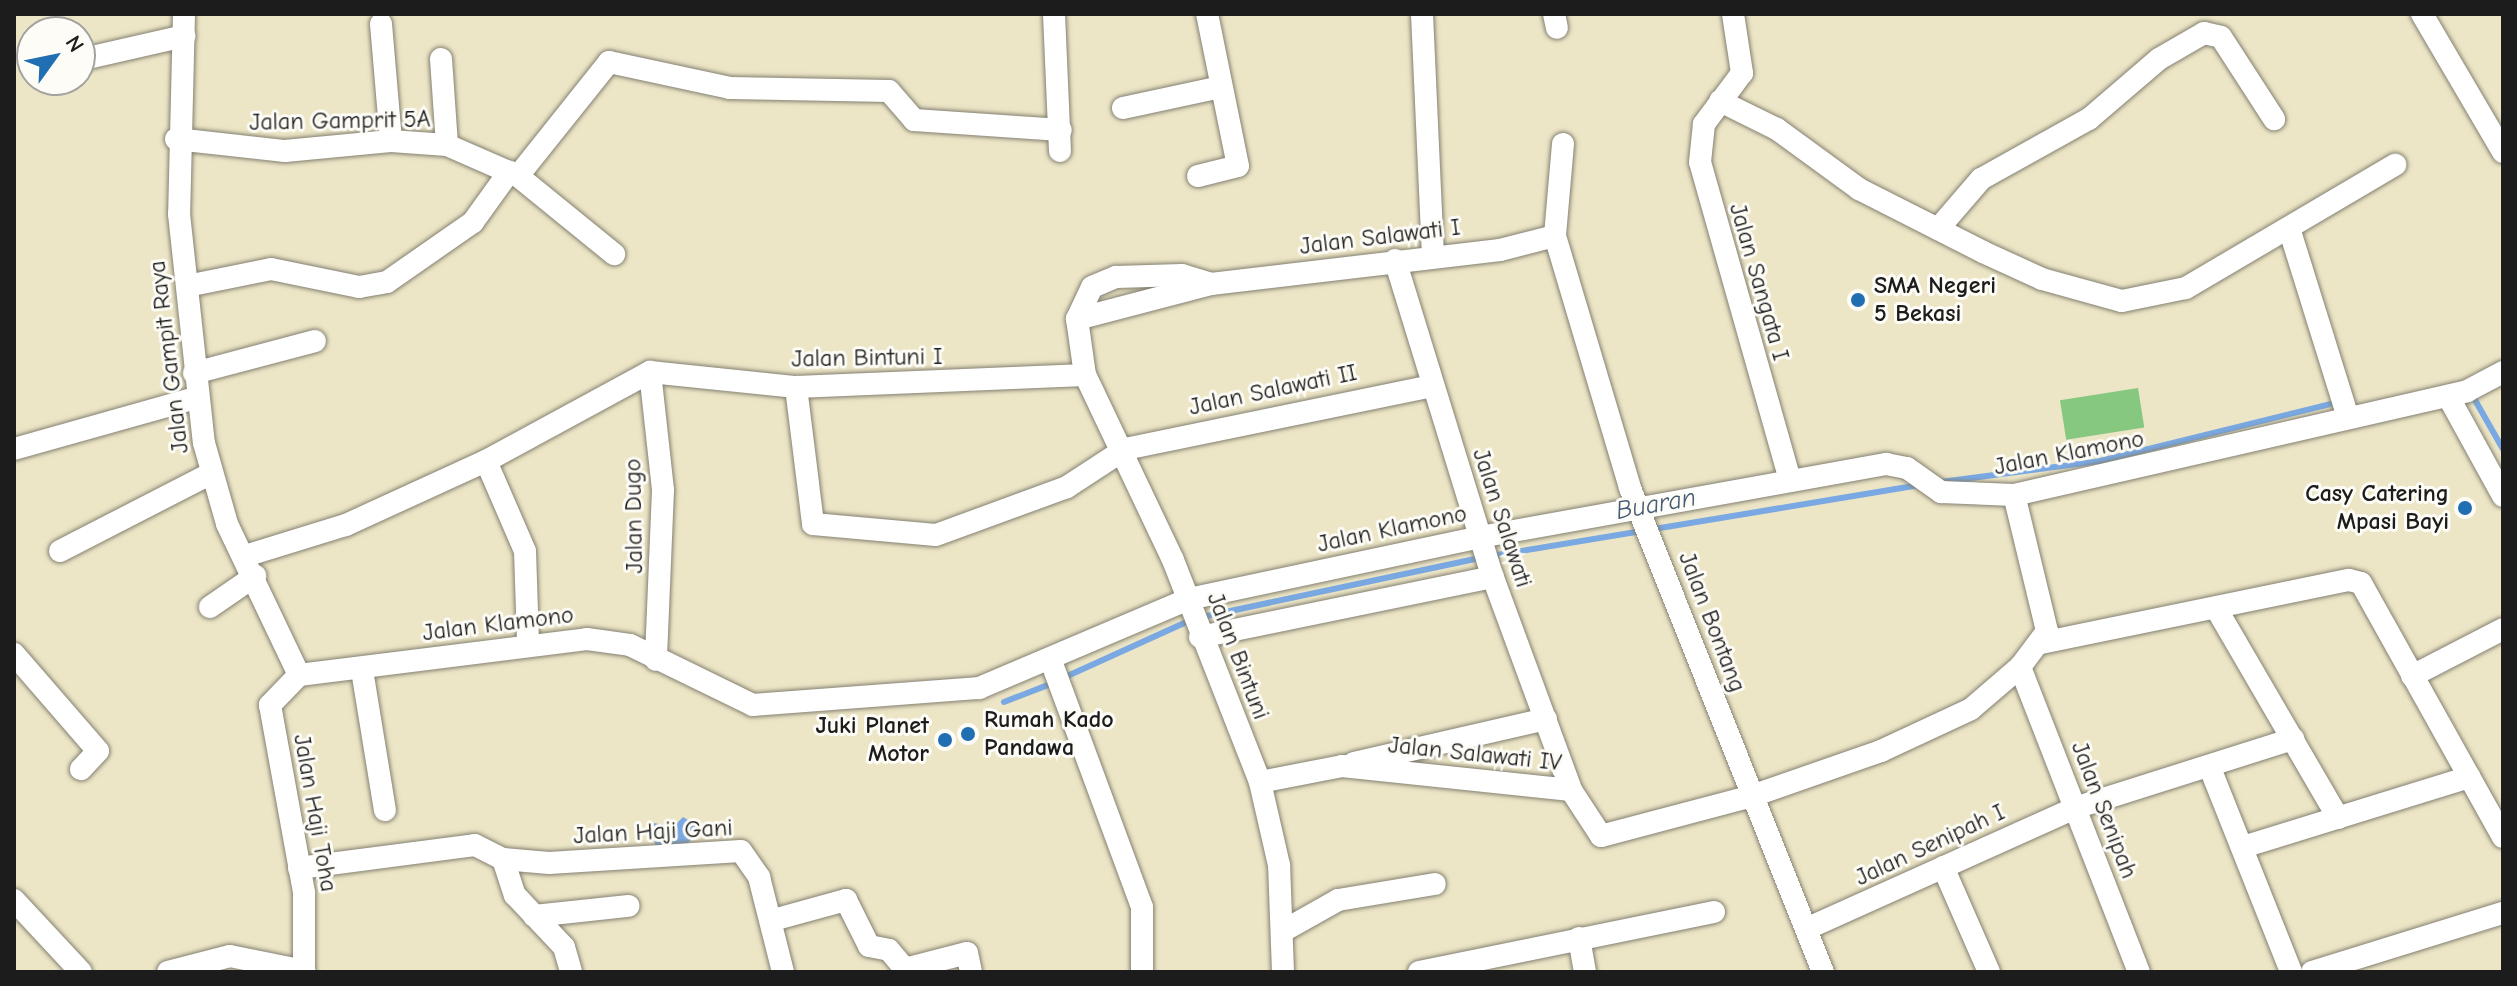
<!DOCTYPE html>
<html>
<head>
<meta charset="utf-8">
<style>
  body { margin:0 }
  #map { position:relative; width:2517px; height:986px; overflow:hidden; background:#ece5c6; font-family:"Comic Neue",sans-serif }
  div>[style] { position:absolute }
  .green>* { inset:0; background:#86c880; transform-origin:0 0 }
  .water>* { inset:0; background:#79a8e2 }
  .stream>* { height:6px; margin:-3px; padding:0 3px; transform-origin:3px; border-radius:3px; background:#79a8e2 }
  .roads { filter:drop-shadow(0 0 2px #848071) drop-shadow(0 0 2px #848071) }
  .minor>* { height:22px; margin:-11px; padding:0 11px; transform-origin:11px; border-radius:11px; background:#fff }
  .dots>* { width:22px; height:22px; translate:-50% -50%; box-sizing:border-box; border:4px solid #fdfcf7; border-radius:50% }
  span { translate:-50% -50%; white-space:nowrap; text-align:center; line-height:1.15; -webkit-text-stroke:6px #fdfcf7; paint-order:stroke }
  .street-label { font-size:24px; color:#1c1c1c }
  .poi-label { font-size:24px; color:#1c1c1c; font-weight:700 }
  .left { translate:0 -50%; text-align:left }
  .right { translate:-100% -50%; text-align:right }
  .water-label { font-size:26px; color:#465b75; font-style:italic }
  .frame { position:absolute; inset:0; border:16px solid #1c1c1c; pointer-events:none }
  .north { position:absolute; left:16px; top:16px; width:80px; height:80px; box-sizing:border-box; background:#fdfcf7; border:2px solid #a3a29f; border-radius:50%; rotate:57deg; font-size:22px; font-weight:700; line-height:32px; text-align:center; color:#1c1c1c }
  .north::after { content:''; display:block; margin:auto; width:28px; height:36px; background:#1f6fb2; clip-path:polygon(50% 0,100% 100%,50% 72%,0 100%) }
</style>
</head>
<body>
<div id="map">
  <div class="green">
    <i style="left:2138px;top:388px;width:40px;height:79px;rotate:81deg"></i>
  </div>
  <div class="water">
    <i style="clip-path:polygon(683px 817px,700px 827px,695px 837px,683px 847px,655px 846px,654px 823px,673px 827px)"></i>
  </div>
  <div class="stream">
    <i style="left:2475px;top:400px;width:56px;rotate:60.3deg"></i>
    <i style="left:1941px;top:482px;width:160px;rotate:-7.5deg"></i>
    <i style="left:2100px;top:461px;width:237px;rotate:-13.9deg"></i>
    <i style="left:1491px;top:556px;width:433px;rotate:-9.4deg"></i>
    <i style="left:1202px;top:617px;width:284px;rotate:-12deg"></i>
    <i style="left:1063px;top:678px;width:141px;rotate:-24.4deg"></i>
    <i style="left:1004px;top:702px;width:53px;rotate:-21.2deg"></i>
  </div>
  <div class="roads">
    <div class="minor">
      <i style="left:184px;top:14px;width:200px;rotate:91.4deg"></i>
      <i style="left:179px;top:214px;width:230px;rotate:83.8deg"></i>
      <i style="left:204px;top:443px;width:84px;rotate:74.1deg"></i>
      <i style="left:227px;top:524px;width:167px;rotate:64.5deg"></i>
      <i style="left:1054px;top:14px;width:137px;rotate:87.5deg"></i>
      <i style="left:1422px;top:14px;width:242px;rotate:87.4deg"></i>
      <i style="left:1554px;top:14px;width:14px;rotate:78deg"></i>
      <i style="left:1733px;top:14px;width:60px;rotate:81.3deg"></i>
      <i style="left:1742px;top:73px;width:64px;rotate:126.7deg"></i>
      <i style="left:1704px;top:124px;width:38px;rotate:96deg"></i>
      <i style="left:1700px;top:162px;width:330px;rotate:74.2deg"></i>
      <i style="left:2422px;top:14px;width:160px;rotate:59.6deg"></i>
      <i style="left:381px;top:24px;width:117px;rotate:85.1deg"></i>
      <i style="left:83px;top:59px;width:104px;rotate:-12.8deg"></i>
      <i style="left:441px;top:59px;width:86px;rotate:86deg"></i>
      <i style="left:1720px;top:101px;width:64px;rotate:26.2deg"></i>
      <i style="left:1777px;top:129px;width:102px;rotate:36.2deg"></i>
      <i style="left:1859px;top:189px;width:139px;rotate:26.9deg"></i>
      <i style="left:1983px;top:252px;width:65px;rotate:24.6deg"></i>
      <i style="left:2042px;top:279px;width:83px;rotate:15.4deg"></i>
      <i style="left:2122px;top:301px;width:65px;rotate:-11.5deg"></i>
      <i style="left:2186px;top:288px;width:243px;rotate:-30.5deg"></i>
      <i style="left:1123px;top:108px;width:100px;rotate:-12.1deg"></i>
      <i style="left:176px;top:139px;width:110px;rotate:6.3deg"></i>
      <i style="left:285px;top:151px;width:106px;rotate:-5.4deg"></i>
      <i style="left:391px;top:141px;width:56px;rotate:4.1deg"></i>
      <i style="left:447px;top:145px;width:77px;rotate:23.6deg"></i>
      <i style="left:518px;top:176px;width:124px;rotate:39.1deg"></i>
      <i style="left:1563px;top:144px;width:92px;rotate:95deg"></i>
      <i style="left:1555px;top:236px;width:263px;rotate:73.4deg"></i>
      <i style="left:1630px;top:488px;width:521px;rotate:68.26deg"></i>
      <i style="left:518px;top:176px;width:146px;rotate:-51.4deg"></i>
      <i style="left:609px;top:62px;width:124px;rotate:12.1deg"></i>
      <i style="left:730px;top:88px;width:159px;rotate:1.1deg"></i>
      <i style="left:889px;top:91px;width:38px;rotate:49deg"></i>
      <i style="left:914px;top:120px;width:147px;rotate:3.9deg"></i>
      <i style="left:1198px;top:176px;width:41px;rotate:-14deg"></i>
      <i style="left:1238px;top:166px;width:155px;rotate:-101.5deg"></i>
      <i style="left:2289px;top:228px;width:198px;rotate:72.7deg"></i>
      <i style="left:1938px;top:229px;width:66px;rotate:-49.3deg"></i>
      <i style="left:1981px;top:179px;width:124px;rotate:-29.1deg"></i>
      <i style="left:2089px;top:119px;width:92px;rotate:-40.6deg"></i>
      <i style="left:2159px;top:59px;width:52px;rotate:-30deg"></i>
      <i style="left:2204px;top:33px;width:17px;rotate:13deg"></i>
      <i style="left:2221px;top:37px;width:98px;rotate:57.1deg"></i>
      <i style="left:1395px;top:260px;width:326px;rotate:72.9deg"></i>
      <i style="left:1491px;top:572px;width:232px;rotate:69.8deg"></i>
      <i style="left:187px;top:286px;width:86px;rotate:-11.4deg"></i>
      <i style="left:271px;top:269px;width:90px;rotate:11.6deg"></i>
      <i style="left:359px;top:287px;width:28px;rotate:-10deg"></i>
      <i style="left:387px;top:282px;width:105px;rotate:-34.9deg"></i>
      <i style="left:473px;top:222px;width:62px;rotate:-54.2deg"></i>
      <i style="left:1077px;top:319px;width:138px;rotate:-14.6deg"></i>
      <i style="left:650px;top:372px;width:147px;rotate:5.9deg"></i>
      <i style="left:796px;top:387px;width:289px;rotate:-2.4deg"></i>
      <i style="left:650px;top:372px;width:119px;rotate:83.7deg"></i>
      <i style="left:663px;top:490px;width:170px;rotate:92.4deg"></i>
      <i style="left:194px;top:373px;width:125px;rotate:-14.8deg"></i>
      <i style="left:796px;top:387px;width:138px;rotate:82.9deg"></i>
      <i style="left:813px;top:524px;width:123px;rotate:5.1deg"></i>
      <i style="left:936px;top:535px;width:140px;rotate:-20.1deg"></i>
      <i style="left:1067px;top:487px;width:69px;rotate:-33.2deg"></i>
      <i style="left:1125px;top:449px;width:313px;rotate:-11.6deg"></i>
      <i style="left:2448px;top:396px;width:114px;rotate:61.2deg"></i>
      <i style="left:14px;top:449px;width:189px;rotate:-15.7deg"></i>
      <i style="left:486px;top:461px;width:98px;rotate:66.6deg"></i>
      <i style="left:525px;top:551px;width:91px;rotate:88.1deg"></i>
      <i style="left:60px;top:551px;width:169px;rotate:-27.2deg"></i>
      <i style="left:245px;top:556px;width:106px;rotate:-17.1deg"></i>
      <i style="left:346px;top:525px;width:154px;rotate:-24.6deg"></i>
      <i style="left:486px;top:461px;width:187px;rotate:-28.5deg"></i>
      <i style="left:210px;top:607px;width:55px;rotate:-34.6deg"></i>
      <i style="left:2216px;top:608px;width:243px;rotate:59.8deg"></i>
      <i style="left:1200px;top:637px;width:299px;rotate:-11.6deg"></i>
      <i style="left:2041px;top:643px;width:314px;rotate:-11.6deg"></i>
      <i style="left:2349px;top:580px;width:12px;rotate:14deg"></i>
      <i style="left:2361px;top:583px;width:291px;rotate:60.8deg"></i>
      <i style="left:14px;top:654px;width:128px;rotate:49.1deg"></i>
      <i style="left:98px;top:751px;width:25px;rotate:133deg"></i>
      <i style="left:1051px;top:661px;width:262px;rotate:69.7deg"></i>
      <i style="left:1142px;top:907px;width:65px;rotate:90deg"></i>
      <i style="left:2020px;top:667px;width:327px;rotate:68.7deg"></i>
      <i style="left:362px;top:670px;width:142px;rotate:80.7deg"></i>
      <i style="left:299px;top:675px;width:290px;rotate:-7.1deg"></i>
      <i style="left:587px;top:639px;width:43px;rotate:7.9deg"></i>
      <i style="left:630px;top:645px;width:137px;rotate:26deg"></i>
      <i style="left:753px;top:705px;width:227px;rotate:-4.3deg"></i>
      <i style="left:979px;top:688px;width:228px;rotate:-23deg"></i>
      <i style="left:1189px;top:599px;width:298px;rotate:-12deg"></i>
      <i style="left:1480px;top:537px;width:413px;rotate:-10.2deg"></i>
      <i style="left:1886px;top:464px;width:21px;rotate:11deg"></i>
      <i style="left:1907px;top:468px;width:42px;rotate:35.2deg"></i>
      <i style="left:1941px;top:492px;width:73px;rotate:2.4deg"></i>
      <i style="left:2014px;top:495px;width:465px;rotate:-12.9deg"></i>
      <i style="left:2467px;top:391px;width:41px;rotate:-27.8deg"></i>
      <i style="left:299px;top:675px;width:42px;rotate:134deg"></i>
      <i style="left:270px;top:705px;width:191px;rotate:79.7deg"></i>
      <i style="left:304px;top:893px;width:79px;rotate:90deg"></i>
      <i style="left:2412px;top:676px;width:102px;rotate:-27.3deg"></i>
      <i style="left:1354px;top:763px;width:197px;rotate:-12.9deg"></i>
      <i style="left:2210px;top:768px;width:219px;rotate:68.3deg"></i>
      <i style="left:1260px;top:782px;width:84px;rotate:-11deg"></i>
      <i style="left:1342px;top:766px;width:230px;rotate:6deg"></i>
      <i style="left:1571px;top:790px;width:55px;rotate:56.9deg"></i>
      <i style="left:1601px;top:836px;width:156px;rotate:-14.8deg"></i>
      <i style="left:1752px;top:796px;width:137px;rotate:-19.2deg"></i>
      <i style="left:1881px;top:751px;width:99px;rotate:-25deg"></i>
      <i style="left:1971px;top:709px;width:65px;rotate:-40.6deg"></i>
      <i style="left:2020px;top:667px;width:45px;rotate:-53.1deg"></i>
      <i style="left:2047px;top:631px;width:140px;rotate:-103.6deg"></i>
      <i style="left:2243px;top:847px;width:237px;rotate:-17.2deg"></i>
      <i style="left:503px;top:859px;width:38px;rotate:72deg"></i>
      <i style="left:515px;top:895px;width:71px;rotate:46.7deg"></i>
      <i style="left:564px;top:947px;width:26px;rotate:74deg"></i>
      <i style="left:1943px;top:867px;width:115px;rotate:66.3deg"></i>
      <i style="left:299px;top:868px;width:177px;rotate:-7.4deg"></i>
      <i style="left:475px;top:845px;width:31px;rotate:27deg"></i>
      <i style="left:503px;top:859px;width:46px;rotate:5deg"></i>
      <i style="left:549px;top:863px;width:192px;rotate:-3.6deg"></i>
      <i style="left:741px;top:851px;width:32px;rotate:55deg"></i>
      <i style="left:759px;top:877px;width:98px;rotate:75.8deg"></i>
      <i style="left:14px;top:900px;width:98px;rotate:47.1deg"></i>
      <i style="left:534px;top:916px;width:95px;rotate:-6.1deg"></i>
      <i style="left:773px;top:920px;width:76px;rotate:-15.3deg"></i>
      <i style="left:846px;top:900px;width:51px;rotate:63.4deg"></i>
      <i style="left:869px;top:946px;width:20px;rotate:11deg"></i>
      <i style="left:889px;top:950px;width:25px;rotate:50deg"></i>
      <i style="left:905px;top:969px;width:64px;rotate:-14.5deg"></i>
      <i style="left:967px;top:953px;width:19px;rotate:78deg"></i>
      <i style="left:1806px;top:929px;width:295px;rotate:-24.2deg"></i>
      <i style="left:2075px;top:808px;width:229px;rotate:-17.6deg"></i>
      <i style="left:1283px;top:931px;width:63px;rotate:-29.4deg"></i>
      <i style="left:1338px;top:900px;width:98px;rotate:-9.4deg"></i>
      <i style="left:1579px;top:938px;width:35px;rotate:80deg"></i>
      <i style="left:168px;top:972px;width:64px;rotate:-14.5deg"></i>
      <i style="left:230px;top:956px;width:76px;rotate:11.5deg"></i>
      <i style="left:1283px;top:972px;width:107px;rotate:-92.1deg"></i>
      <i style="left:1279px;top:865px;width:85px;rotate:-102.9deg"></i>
      <i style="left:1260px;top:782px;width:238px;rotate:-111.4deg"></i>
      <i style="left:1173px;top:560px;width:205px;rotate:-115.4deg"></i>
      <i style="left:1085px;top:375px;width:57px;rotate:-98.1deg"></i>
      <i style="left:1077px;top:319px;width:35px;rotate:-65deg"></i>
      <i style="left:1092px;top:287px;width:26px;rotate:-23deg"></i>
      <i style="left:1116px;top:277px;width:66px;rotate:-1.7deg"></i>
      <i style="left:1182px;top:275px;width:30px;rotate:17deg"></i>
      <i style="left:1211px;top:284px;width:291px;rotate:-6.7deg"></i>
      <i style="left:1500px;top:250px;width:57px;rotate:-14.3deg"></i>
      <i style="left:1419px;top:972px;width:301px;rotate:-11.5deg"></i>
      <i style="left:2312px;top:972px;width:200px;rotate:-17.2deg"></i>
    </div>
  </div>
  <div class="dots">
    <i style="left:1858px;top:300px;background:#1f6fb2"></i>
    <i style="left:2465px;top:508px;background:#1f6fb2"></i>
    <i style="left:968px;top:734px;background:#1f6fb2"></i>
    <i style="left:945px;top:740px;background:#1f6fb2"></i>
  </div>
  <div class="street-label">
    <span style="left:340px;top:121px;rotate:-1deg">Jalan Gamprit 5A</span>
    <span style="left:1380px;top:237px;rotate:-7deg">Jalan Salawati I</span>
    <span style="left:1759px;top:282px;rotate:74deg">Jalan Sangata I</span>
    <span style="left:169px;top:357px;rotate:-97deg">Jalan Gampit Raya</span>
    <span style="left:867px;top:358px;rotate:-1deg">Jalan Bintuni I</span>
    <span style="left:1273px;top:390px;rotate:-12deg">Jalan Salawati II</span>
    <span style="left:2069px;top:453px;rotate:-11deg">Jalan Klamono</span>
    <span style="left:634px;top:516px;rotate:-91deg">Jalan Dugo</span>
    <span style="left:1502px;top:518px;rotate:72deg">Jalan Salawati</span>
    <span style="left:1392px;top:529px;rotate:-12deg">Jalan Klamono</span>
    <span style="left:1712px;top:622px;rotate:69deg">Jalan Bontang</span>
    <span style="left:498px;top:624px;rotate:-7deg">Jalan Klamono</span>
    <span style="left:1238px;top:656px;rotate:69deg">Jalan Bintuni</span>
    <span style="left:1475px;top:754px;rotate:6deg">Jalan Salawati IV</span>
    <span style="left:2104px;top:810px;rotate:69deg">Jalan Senipah</span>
    <span style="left:315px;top:813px;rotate:80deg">Jalan Haji Toha</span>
    <span style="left:653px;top:832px;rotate:-3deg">Jalan Haji Gani</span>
    <span style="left:1930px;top:845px;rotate:-25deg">Jalan Senipah I</span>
  </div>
  <div class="poi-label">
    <span class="left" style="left:1874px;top:300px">SMA Negeri<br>5 Bekasi</span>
    <span class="right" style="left:2449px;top:508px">Casy Catering<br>Mpasi Bayi</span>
    <span class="left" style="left:984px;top:734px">Rumah Kado<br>Pandawa</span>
    <span class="right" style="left:929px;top:740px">Juki Planet<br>Motor</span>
  </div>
  <div class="water-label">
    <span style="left:1656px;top:505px;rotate:-10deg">Buaran</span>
  </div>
  <div class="frame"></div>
  <div class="north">N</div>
</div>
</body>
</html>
